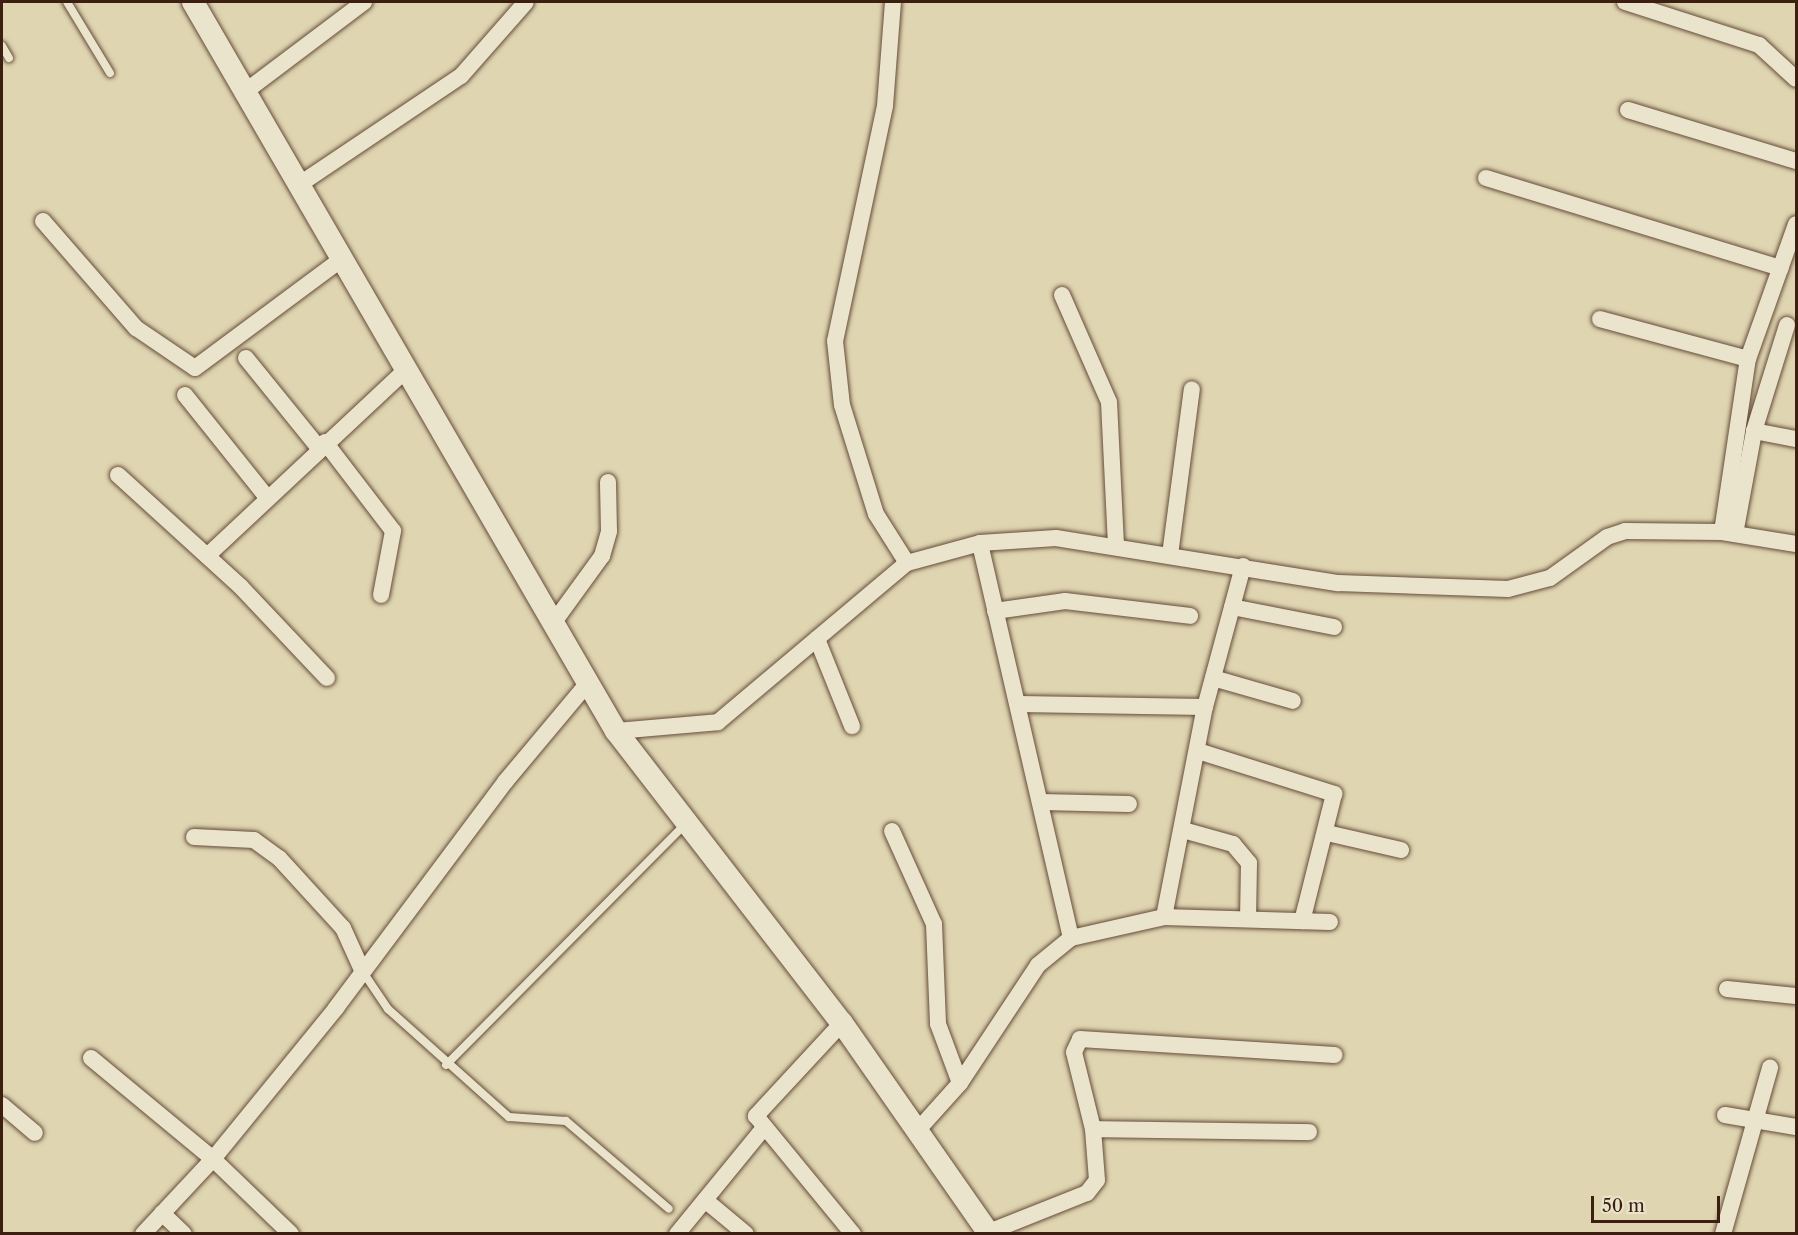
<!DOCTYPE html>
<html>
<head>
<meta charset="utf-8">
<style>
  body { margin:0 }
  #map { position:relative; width:1798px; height:1235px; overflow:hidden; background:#dfd5b1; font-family:"Libre Caslon Text",serif }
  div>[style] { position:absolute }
  .roads { filter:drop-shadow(0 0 2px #664c39) drop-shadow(0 0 2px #664c39) }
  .service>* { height:8px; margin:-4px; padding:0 4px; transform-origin:4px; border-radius:4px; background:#eae4cc }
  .minor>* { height:16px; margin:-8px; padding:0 8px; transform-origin:8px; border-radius:8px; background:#eae4cc }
  .secondary>* { height:22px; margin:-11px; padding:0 11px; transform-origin:11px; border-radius:11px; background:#eae4cc }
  span { translate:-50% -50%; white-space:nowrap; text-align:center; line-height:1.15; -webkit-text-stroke:5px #eae4cc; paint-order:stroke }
  .frame { position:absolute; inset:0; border:3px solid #3d1f11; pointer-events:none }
  .scale { position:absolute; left:1591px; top:1196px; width:129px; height:27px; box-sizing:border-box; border:3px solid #3d1f11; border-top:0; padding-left:8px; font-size:18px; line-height:21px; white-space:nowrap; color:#3d1f11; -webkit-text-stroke:4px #eae4cc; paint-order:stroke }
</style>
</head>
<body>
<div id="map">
  <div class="roads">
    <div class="service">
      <i style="left:67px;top:2px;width:83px;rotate:58.8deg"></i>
      <i style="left:2px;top:46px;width:14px;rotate:60deg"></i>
      <i style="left:363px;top:972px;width:45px;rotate:56deg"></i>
      <i style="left:388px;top:1009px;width:162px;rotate:41.8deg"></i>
      <i style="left:509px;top:1117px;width:57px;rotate:4deg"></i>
      <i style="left:566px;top:1121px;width:135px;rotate:40.5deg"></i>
      <i style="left:446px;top:1065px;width:339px;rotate:-45.2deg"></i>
    </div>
    <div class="minor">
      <i style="left:893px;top:2px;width:104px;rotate:94.4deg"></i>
      <i style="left:885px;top:106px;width:240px;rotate:102deg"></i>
      <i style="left:835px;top:341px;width:64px;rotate:83.8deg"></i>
      <i style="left:842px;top:405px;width:114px;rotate:72.7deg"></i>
      <i style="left:876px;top:514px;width:58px;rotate:57.7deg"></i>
      <i style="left:1625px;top:2px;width:141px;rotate:17.8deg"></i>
      <i style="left:1759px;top:45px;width:50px;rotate:42.6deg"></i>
      <i style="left:246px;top:91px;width:148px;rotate:-37deg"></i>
      <i style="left:1628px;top:110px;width:176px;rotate:16.9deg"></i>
      <i style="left:1486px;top:178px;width:308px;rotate:17deg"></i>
      <i style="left:300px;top:184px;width:194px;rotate:-33.9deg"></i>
      <i style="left:461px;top:76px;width:98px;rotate:-48.7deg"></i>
      <i style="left:43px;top:221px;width:142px;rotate:49deg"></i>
      <i style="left:136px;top:328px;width:71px;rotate:34.1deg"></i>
      <i style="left:195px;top:368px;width:184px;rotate:-36.6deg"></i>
      <i style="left:1062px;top:295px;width:117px;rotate:66.3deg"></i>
      <i style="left:1109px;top:402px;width:145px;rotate:87.2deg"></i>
      <i style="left:1600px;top:319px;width:153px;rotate:15.1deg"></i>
      <i style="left:246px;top:358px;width:116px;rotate:51deg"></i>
      <i style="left:185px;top:395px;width:129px;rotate:51.3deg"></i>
      <i style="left:1754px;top:431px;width:43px;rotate:10.8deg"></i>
      <i style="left:325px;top:442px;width:112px;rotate:52.6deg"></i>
      <i style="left:393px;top:531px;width:65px;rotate:100.6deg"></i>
      <i style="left:118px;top:475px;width:166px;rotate:42.3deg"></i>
      <i style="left:241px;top:587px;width:125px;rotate:46.6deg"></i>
      <i style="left:1722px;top:532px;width:175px;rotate:-81.5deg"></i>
      <i style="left:1748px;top:359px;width:143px;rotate:-70.4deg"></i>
      <i style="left:1735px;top:534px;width:105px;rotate:-79.5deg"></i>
      <i style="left:1754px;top:431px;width:111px;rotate:-72.7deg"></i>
      <i style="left:1170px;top:555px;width:167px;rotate:-82.5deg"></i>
      <i style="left:207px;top:556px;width:272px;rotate:-43.1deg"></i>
      <i style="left:1232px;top:607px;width:104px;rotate:11.1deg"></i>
      <i style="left:995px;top:611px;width:71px;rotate:-8.1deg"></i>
      <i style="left:1065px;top:601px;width:126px;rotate:6.8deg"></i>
      <i style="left:554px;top:622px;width:82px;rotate:-54deg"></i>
      <i style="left:602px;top:556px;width:26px;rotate:-74deg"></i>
      <i style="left:609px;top:531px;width:49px;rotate:-91.2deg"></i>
      <i style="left:817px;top:639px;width:94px;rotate:68.1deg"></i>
      <i style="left:1213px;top:678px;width:83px;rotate:16deg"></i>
      <i style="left:1019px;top:704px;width:186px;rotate:0.9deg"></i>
      <i style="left:616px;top:731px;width:102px;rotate:-5deg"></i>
      <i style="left:718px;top:722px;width:247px;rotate:-40.1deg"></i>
      <i style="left:907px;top:563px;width:76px;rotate:-15.3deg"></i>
      <i style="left:980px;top:543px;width:76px;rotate:-3.8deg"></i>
      <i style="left:1056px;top:538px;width:286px;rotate:9.1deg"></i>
      <i style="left:1338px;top:583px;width:170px;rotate:2deg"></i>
      <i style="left:1508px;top:589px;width:43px;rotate:-14.7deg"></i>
      <i style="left:1550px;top:578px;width:70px;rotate:-35.7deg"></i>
      <i style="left:1607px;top:537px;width:19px;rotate:-18deg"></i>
      <i style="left:1625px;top:531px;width:97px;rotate:0.6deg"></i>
      <i style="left:1722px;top:532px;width:75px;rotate:9.2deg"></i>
      <i style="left:1198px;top:751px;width:143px;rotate:17.5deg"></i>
      <i style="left:1334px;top:794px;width:131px;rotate:104.1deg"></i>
      <i style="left:1041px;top:802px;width:88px;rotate:1.3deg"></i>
      <i style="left:1183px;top:830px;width:52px;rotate:15.6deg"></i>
      <i style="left:1233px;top:844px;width:25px;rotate:50deg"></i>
      <i style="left:1249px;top:863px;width:56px;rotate:91deg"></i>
      <i style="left:892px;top:831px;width:102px;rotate:65.7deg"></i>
      <i style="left:934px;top:924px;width:100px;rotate:87.7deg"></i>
      <i style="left:938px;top:1024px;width:63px;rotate:69.6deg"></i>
      <i style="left:1327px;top:833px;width:76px;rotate:12.9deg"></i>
      <i style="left:194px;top:837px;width:60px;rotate:2.9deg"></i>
      <i style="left:254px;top:840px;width:31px;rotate:36deg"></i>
      <i style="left:279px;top:858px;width:95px;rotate:47.6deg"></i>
      <i style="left:343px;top:928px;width:48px;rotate:65.6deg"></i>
      <i style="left:1164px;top:917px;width:214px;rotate:-79deg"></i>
      <i style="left:1205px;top:707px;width:146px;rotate:-74.9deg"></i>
      <i style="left:1071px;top:938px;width:95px;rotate:-12.7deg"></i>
      <i style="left:1164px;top:917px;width:166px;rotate:1.7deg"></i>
      <i style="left:1727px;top:989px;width:69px;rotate:5.8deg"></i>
      <i style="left:842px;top:1023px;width:127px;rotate:132.8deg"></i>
      <i style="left:756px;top:1116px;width:153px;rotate:50.6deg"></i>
      <i style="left:91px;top:1058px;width:158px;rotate:39.6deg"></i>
      <i style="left:213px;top:1159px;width:108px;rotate:43.9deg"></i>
      <i style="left:2px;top:1105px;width:43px;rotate:40.3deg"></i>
      <i style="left:1725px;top:1115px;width:72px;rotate:9.6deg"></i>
      <i style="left:1093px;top:1129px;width:216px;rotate:0.8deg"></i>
      <i style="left:917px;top:1131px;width:64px;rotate:-48.1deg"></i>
      <i style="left:960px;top:1083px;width:141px;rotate:-56.5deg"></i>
      <i style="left:1038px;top:965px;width:43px;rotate:-39.3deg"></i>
      <i style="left:1071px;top:938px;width:405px;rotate:-103deg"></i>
      <i style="left:705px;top:1200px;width:53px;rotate:39.7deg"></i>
      <i style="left:162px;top:1213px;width:30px;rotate:44deg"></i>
      <i style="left:989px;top:1232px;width:105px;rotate:-21.7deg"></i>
      <i style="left:1087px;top:1193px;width:16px;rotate:-52deg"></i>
      <i style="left:1097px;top:1180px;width:51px;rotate:-94.5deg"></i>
      <i style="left:1093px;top:1129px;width:79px;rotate:-103.9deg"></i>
      <i style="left:1074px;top:1052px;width:14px;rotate:-65deg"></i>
      <i style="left:1080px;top:1039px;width:255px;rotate:3.6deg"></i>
      <i style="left:143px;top:1234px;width:103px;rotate:-47deg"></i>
      <i style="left:213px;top:1159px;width:195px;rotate:-50.8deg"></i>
      <i style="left:336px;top:1008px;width:282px;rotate:-53.2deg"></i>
      <i style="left:505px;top:782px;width:128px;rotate:-50.1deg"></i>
      <i style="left:677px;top:1234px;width:136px;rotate:-50.7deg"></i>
      <i style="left:1723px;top:1234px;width:173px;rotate:-74.2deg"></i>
    </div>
    <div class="secondary">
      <i style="left:193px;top:2px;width:843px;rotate:59.88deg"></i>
      <i style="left:616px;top:731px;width:369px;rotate:52.3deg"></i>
      <i style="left:842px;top:1023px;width:257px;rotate:55.1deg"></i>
    </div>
  </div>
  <div class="frame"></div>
  <div class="scale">50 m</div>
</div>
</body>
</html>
